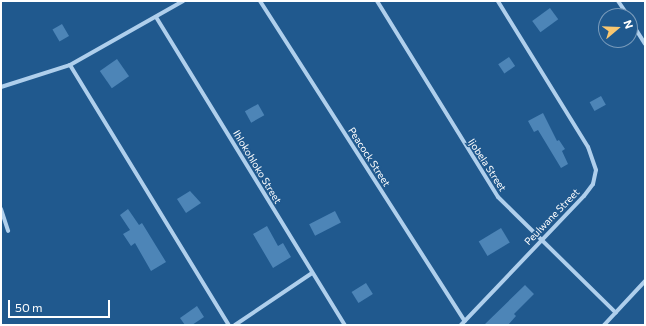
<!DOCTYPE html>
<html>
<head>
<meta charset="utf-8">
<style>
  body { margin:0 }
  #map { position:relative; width:646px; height:326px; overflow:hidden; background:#20598e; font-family:Commissioner,sans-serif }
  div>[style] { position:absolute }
  .building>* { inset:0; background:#4d85b7; transform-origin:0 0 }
  .minor>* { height:4px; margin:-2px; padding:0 2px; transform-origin:2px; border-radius:2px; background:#afcfec }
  span { translate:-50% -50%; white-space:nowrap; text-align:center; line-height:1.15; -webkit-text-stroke:3px #20598e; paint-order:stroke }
  .street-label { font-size:10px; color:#fff }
  .frame { position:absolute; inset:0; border:2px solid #fff; pointer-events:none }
  .north { position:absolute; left:598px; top:8px; width:40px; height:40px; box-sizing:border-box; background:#20598e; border:1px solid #799bbb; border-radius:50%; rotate:71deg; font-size:11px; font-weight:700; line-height:16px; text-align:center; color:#fff }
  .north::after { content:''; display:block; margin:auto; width:14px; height:18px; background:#f9c770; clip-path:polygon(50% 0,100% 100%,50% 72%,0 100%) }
  .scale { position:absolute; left:8px; top:300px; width:102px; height:18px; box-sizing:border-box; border:2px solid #fff; border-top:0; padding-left:5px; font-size:12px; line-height:14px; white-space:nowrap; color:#fff; -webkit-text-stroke:3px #20598e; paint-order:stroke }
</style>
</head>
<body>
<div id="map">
  <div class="building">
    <i style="left:550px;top:8px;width:14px;height:22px;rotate:54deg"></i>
    <i style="left:62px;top:24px;width:14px;height:11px;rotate:60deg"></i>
    <i style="left:509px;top:57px;width:11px;height:13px;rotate:56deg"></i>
    <i style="left:117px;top:59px;width:21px;height:21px;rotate:55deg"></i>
    <i style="left:601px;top:96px;width:10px;height:13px;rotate:61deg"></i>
    <i style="left:258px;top:104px;width:13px;height:15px;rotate:61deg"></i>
    <i style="clip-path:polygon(543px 113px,557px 141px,559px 140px,565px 149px,562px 151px,568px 164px,561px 168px,538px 130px,534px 132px,528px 121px)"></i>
    <i style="clip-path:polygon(190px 191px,201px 203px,186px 213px,177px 199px)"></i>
    <i style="clip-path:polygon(128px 209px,139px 225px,142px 223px,166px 262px,151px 271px,135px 243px,131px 246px,123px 234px,130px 230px,120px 215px)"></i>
    <i style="left:335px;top:211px;width:13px;height:29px;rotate:63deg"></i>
    <i style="clip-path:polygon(267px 226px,278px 246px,283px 243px,291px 257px,273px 268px,253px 234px)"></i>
    <i style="left:501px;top:228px;width:17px;height:26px;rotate:59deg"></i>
    <i style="left:366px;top:283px;width:13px;height:17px;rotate:58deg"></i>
    <i style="clip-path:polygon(525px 285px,534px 294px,514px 314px,516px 316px,508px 325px,484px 325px)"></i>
    <i style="clip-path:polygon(197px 306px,204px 317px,192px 325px,185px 325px,180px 318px)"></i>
  </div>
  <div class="minor">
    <i style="left:260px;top:1px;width:380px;rotate:57.4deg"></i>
    <i style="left:377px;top:1px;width:230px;rotate:58.3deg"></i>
    <i style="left:498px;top:197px;width:165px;rotate:44.5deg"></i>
    <i style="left:618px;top:1px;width:18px;rotate:56deg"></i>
    <i style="left:156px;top:17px;width:361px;rotate:58.5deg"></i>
    <i style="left:630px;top:20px;width:28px;rotate:58deg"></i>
    <i style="left:70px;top:65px;width:305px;rotate:58.6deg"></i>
    <i style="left:1px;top:87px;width:72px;rotate:-17.7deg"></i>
    <i style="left:70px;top:65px;width:130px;rotate:-29.5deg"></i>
    <i style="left:1px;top:209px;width:23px;rotate:72deg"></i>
    <i style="left:235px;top:325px;width:93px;rotate:-34deg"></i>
    <i style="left:461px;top:325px;width:178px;rotate:-46.4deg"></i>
    <i style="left:584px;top:196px;width:15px;rotate:-53deg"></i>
    <i style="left:593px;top:184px;width:14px;rotate:-78deg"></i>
    <i style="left:596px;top:170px;width:24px;rotate:-109deg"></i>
    <i style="left:588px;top:147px;width:172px;rotate:-121.7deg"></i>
    <i style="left:604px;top:325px;width:60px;rotate:-47deg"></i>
  </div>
  <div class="street-label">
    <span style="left:369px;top:157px;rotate:57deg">Peacock Street</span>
    <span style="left:487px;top:165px;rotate:57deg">Ijobela Street</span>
    <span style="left:257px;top:167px;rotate:59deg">Ihlokohloko Street</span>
    <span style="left:552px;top:217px;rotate:-46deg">Peulwane Street</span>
  </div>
  <div class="frame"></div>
  <div class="north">N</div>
  <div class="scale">50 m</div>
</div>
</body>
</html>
